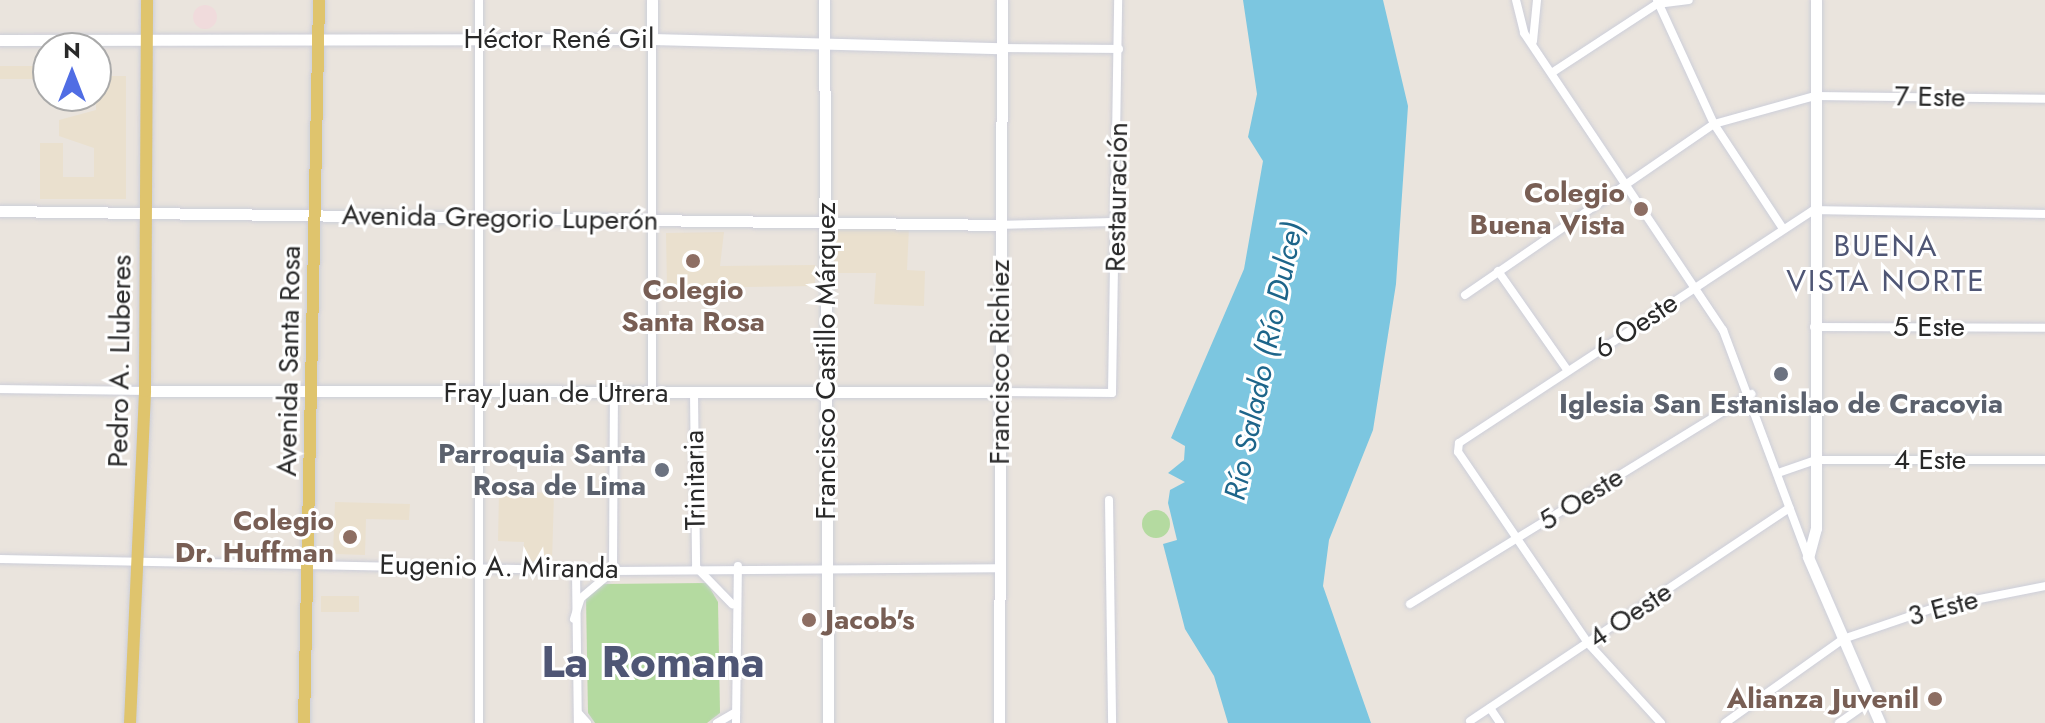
<!DOCTYPE html>
<html>
<head>
<meta charset="utf-8">
<style>
  body { margin:0 }
  #map { position:relative; width:2045px; height:723px; overflow:hidden; background:#eae4dd; font-family:Jost,sans-serif }
  div>[style] { position:absolute }
  .education>* { inset:0; background:#eae0ce; transform-origin:0 0 }
  .medical>* { inset:0; background:#f0dbdc }
  .round { border-radius:50% }
  .green>* { inset:0; background:#b4daa0 }
  .water>* { inset:0; background:#7cc6e0 }
  .roads { filter:drop-shadow(0 0 2px #ccced9) drop-shadow(0 0 2px #ccced9) }
  .street>* { height:8px; margin:-4px; padding:0 4px; transform-origin:4px; border-radius:4px; background:#fff }
  .secondary>* { height:11px; margin:-5.5px; padding:0 5.5px; transform-origin:5.5px; border-radius:5.5px; background:#fff }
  .primary>* { height:12px; margin:-6px; padding:0 6px; transform-origin:6px; border-radius:6px; background:#dfc46d }
  .dots>* { width:22px; height:22px; translate:-50% -50%; box-sizing:border-box; border:4px solid #fff; border-radius:50% }
  span { translate:-50% -50%; white-space:nowrap; text-align:center; line-height:1.15; -webkit-text-stroke:6px #fff; paint-order:stroke }
  .street-label { font-size:28px; color:#292929 }
  .education-label { font-size:28px; color:#785e54; font-weight:700 }
  .right { translate:-100% -50%; text-align:right }
  .left { translate:0 -50%; text-align:left }
  .worship-label { font-size:28px; color:#5b616d; font-weight:700 }
  .neighbourhood-label { font-size:30px; color:#4f5675; letter-spacing:2px }
  .water-label { font-size:30px; color:#1d658a; font-style:italic }
  .town-label { font-size:44px; color:#4f5675; font-weight:700 }
  .north { position:absolute; left:32px; top:32px; width:80px; height:80px; box-sizing:border-box; background:#fff; border:2px solid #a9a9a9; border-radius:50%; rotate:0deg; font-size:22px; font-weight:700; line-height:32px; text-align:center; color:#292929 }
  .north::after { content:''; display:block; margin:auto; width:28px; height:36px; background:#506de4; clip-path:polygon(50% 0,100% 100%,50% 72%,0 100%) }
</style>
</head>
<body>
<div id="map">
  <div class="education">
    <i style="clip-path:polygon(96px 59px,104px 60px,104px 76px,126px 76px,126px 199px,40px 199px,40px 143px,63px 143px,63px 177px,94px 177px,94px 148px,59px 136px,59px 120px,96px 110px)"></i>
    <i style="left:0;top:66px;width:48px;height:13px"></i>
    <i style="clip-path:polygon(834px 225px,909px 227px,907px 270px,925px 271px,924px 306px,874px 304px,876px 273px,834px 273px)"></i>
    <i style="clip-path:polygon(724px 232px,720px 266px,815px 265px,815px 286px,667px 288px,666px 233px)"></i>
    <i style="clip-path:polygon(499px 491px,554px 493px,552px 562px,523px 561px,524px 542px,498px 541px)"></i>
    <i style="clip-path:polygon(335px 502px,410px 504px,409px 520px,366px 519px,365px 555px,333px 554px)"></i>
    <i style="left:321px;top:596px;width:38px;height:16px"></i>
  </div>
  <div class="medical">
    <i class="round" style="left:193px;top:5px;width:24px;height:24px"></i>
  </div>
  <div class="green">
    <i class="round" style="left:1142px;top:510px;width:28px;height:28px"></i>
    <i style="clip-path:polygon(707px 583px,718px 602px,720px 713px,707px 723px,595px 723px,588px 713px,586px 598px,602px 584px)"></i>
  </div>
  <div class="water">
    <i style="clip-path:polygon(1243px 0,1383px 0,1408px 106px,1396px 284px,1373px 430px,1329px 540px,1323px 586px,1371px 723px,1228px 723px,1214px 676px,1185px 629px,1163px 544px,1177px 540px,1168px 503px,1170px 490px,1185px 482px,1168px 473px,1184px 460px,1185px 446px,1171px 438px,1244px 269px,1263px 161px,1248px 137px,1257px 94px)"></i>
  </div>
  <div class="roads">
    <div class="street">
      <i style="left:1516px;top:0;width:34px;rotate:76deg"></i>
      <i style="left:1524px;top:33px;width:358px;rotate:56.2deg"></i>
      <i style="left:1723px;top:330px;width:242px;rotate:69.5deg"></i>
      <i style="left:1657px;top:0;width:136px;rotate:65.3deg"></i>
      <i style="left:1714px;top:124px;width:123px;rotate:56.6deg"></i>
      <i style="left:652px;top:39px;width:355px;rotate:90deg"></i>
      <i style="left:1533px;top:41px;width:41px;rotate:-84.4deg"></i>
      <i style="left:1001px;top:48px;width:118px;rotate:0.5deg"></i>
      <i style="left:1553px;top:72px;width:124px;rotate:-33.2deg"></i>
      <i style="left:1657px;top:4px;width:32px;rotate:-7deg"></i>
      <i style="left:1000px;top:225px;width:118px;rotate:-1.5deg"></i>
      <i style="left:1498px;top:271px;width:122px;rotate:55deg"></i>
      <i style="left:1465px;top:295px;width:302px;rotate:-34.5deg"></i>
      <i style="left:1714px;top:124px;width:105px;rotate:-15.5deg"></i>
      <i style="left:1815px;top:96px;width:230px;rotate:0.7deg"></i>
      <i style="left:1814px;top:327px;width:231px;rotate:0.2deg"></i>
      <i style="left:0;top:389px;width:145px;rotate:0.8deg"></i>
      <i style="left:1003px;top:392px;width:109px;rotate:0.5deg"></i>
      <i style="left:1112px;top:393px;width:393px;rotate:-89.1deg"></i>
      <i style="left:694px;top:394px;width:173px;rotate:89.3deg"></i>
      <i style="left:696px;top:567px;width:52px;rotate:45.8deg"></i>
      <i style="left:1778px;top:473px;width:39px;rotate:-19deg"></i>
      <i style="left:1815px;top:460px;width:230px"></i>
      <i style="left:1109px;top:500px;width:223px;rotate:89.2deg"></i>
      <i style="left:0;top:559px;width:613px;rotate:1.12deg"></i>
      <i style="left:613px;top:571px;width:386px;rotate:-0.4deg"></i>
      <i style="left:576px;top:570px;width:153px;rotate:89.3deg"></i>
      <i style="left:1410px;top:604px;width:401px;rotate:-31.6deg"></i>
      <i style="left:574px;top:619px;width:22px;rotate:-72deg"></i>
      <i style="left:581px;top:598px;width:42px;rotate:-40.2deg"></i>
      <i style="left:613px;top:571px;width:176px;rotate:-89.7deg"></i>
      <i style="left:1490px;top:708px;width:18px;rotate:56deg"></i>
      <i style="left:579px;top:714px;width:12px;rotate:48deg"></i>
      <i style="left:1470px;top:721px;width:384px;rotate:-33.7deg"></i>
      <i style="left:479px;top:723px;width:723px;rotate:-90deg"></i>
      <i style="left:717px;top:723px;width:22px;rotate:-30deg"></i>
      <i style="left:736px;top:723px;width:157px;rotate:-89.3deg"></i>
      <i style="left:1661px;top:723px;width:108px;rotate:-132.4deg"></i>
      <i style="left:1588px;top:643px;width:231px;rotate:-124.2deg"></i>
      <i style="left:1458px;top:452px;width:9px;rotate:-84deg"></i>
      <i style="left:1459px;top:443px;width:425px;rotate:-33.3deg"></i>
      <i style="left:1814px;top:210px;width:231px;rotate:1deg"></i>
      <i style="left:1725px;top:723px;width:145px;rotate:-35.4deg"></i>
      <i style="left:1843px;top:639px;width:96px;rotate:-18.8deg"></i>
      <i style="left:1934px;top:608px;width:113px;rotate:-11.2deg"></i>
      <i style="left:1839px;top:723px;width:39px;rotate:-35deg"></i>
    </div>
    <div class="secondary">
      <i style="left:824px;top:0;width:723px;rotate:89.68deg"></i>
      <i style="left:1816px;top:0;width:528px;rotate:90deg"></i>
      <i style="left:1816px;top:528px;width:30px;rotate:105deg"></i>
      <i style="left:1808px;top:557px;width:181px;rotate:66.6deg"></i>
      <i style="left:652px;top:39px;width:39px;rotate:-90deg"></i>
      <i style="left:0;top:40px;width:652px;rotate:-0.09deg"></i>
      <i style="left:652px;top:39px;width:349px;rotate:1.5deg"></i>
      <i style="left:0;top:211px;width:1000px;rotate:0.8deg"></i>
      <i style="left:145px;top:391px;width:858px;rotate:0.07deg"></i>
      <i style="left:999px;top:723px;width:723px;rotate:-89.76deg"></i>
    </div>
    <div class="primary">
      <i style="left:130px;top:723px;width:332px;rotate:-87.4deg"></i>
      <i style="left:145px;top:391px;width:391px;rotate:-89.7deg"></i>
      <i style="left:304px;top:723px;width:723px;rotate:-88.81deg"></i>
    </div>
  </div>
  <div class="dots">
    <i style="left:1641px;top:209px;background:#8d6e63"></i>
    <i style="left:693px;top:261px;background:#8d6e63"></i>
    <i style="left:1781px;top:374px;background:#6b7280"></i>
    <i style="left:662px;top:470px;background:#6b7280"></i>
    <i style="left:350px;top:537px;background:#8d6e63"></i>
    <i style="left:809px;top:620px;background:#8d6e63"></i>
    <i style="left:1935px;top:699px;background:#8d6e63"></i>
  </div>
  <div class="street-label">
    <span style="left:559px;top:39px">Héctor René Gil</span>
    <span style="left:1930px;top:97px;rotate:1deg">7 Este</span>
    <span style="left:1117px;top:197px;rotate:-89deg">Restauración</span>
    <span style="left:500px;top:218px;rotate:1deg">Avenida Gregorio Luperón</span>
    <span style="left:1636px;top:326px;rotate:-34deg">6 Oeste</span>
    <span style="left:1929px;top:327px">5 Este</span>
    <span style="left:120px;top:361px;rotate:-89deg">Pedro A. Lluberes</span>
    <span style="left:289px;top:361px;rotate:-89deg">Avenida Santa Rosa</span>
    <span style="left:826px;top:361px;rotate:-90deg">Francisco Castillo Márquez</span>
    <span style="left:1000px;top:362px;rotate:-90deg">Francisco Richiez</span>
    <span style="left:556px;top:393px">Fray Juan de Utrera</span>
    <span style="left:1930px;top:460px">4 Este</span>
    <span style="left:695px;top:480px;rotate:-91deg">Trinitaria</span>
    <span style="left:1581px;top:499px;rotate:-32deg">5 Oeste</span>
    <span style="left:499px;top:567px;rotate:1deg">Eugenio A. Miranda</span>
    <span style="left:1943px;top:608px;rotate:-15deg">3 Este</span>
    <span style="left:1630px;top:615px;rotate:-34deg">4 Oeste</span>
  </div>
  <div class="education-label">
    <span class="right" style="left:1625px;top:209px">Colegio<br>Buena Vista</span>
    <span style="left:693px;top:306px">Colegio<br>Santa Rosa</span>
    <span class="right" style="left:334px;top:537px">Colegio<br>Dr. Huffman</span>
    <span class="left" style="left:825px;top:620px">Jacob's</span>
    <span class="right" style="left:1919px;top:699px">Alianza Juvenil</span>
  </div>
  <div class="worship-label">
    <span style="left:1781px;top:404px">Iglesia San Estanislao de Cracovia</span>
    <span class="right" style="left:646px;top:470px">Parroquia Santa<br>Rosa de Lima</span>
  </div>
  <div class="neighbourhood-label">
    <span style="left:1886px;top:263px">BUENA<br>VISTA NORTE</span>
  </div>
  <div class="water-label">
    <span style="left:1264px;top:361px;rotate:-78deg">Río Salado (Río Dulce)</span>
  </div>
  <div class="town-label">
    <span style="left:653px;top:662px">La Romana</span>
  </div>
  <div class="north">N</div>
</div>
</body>
</html>
